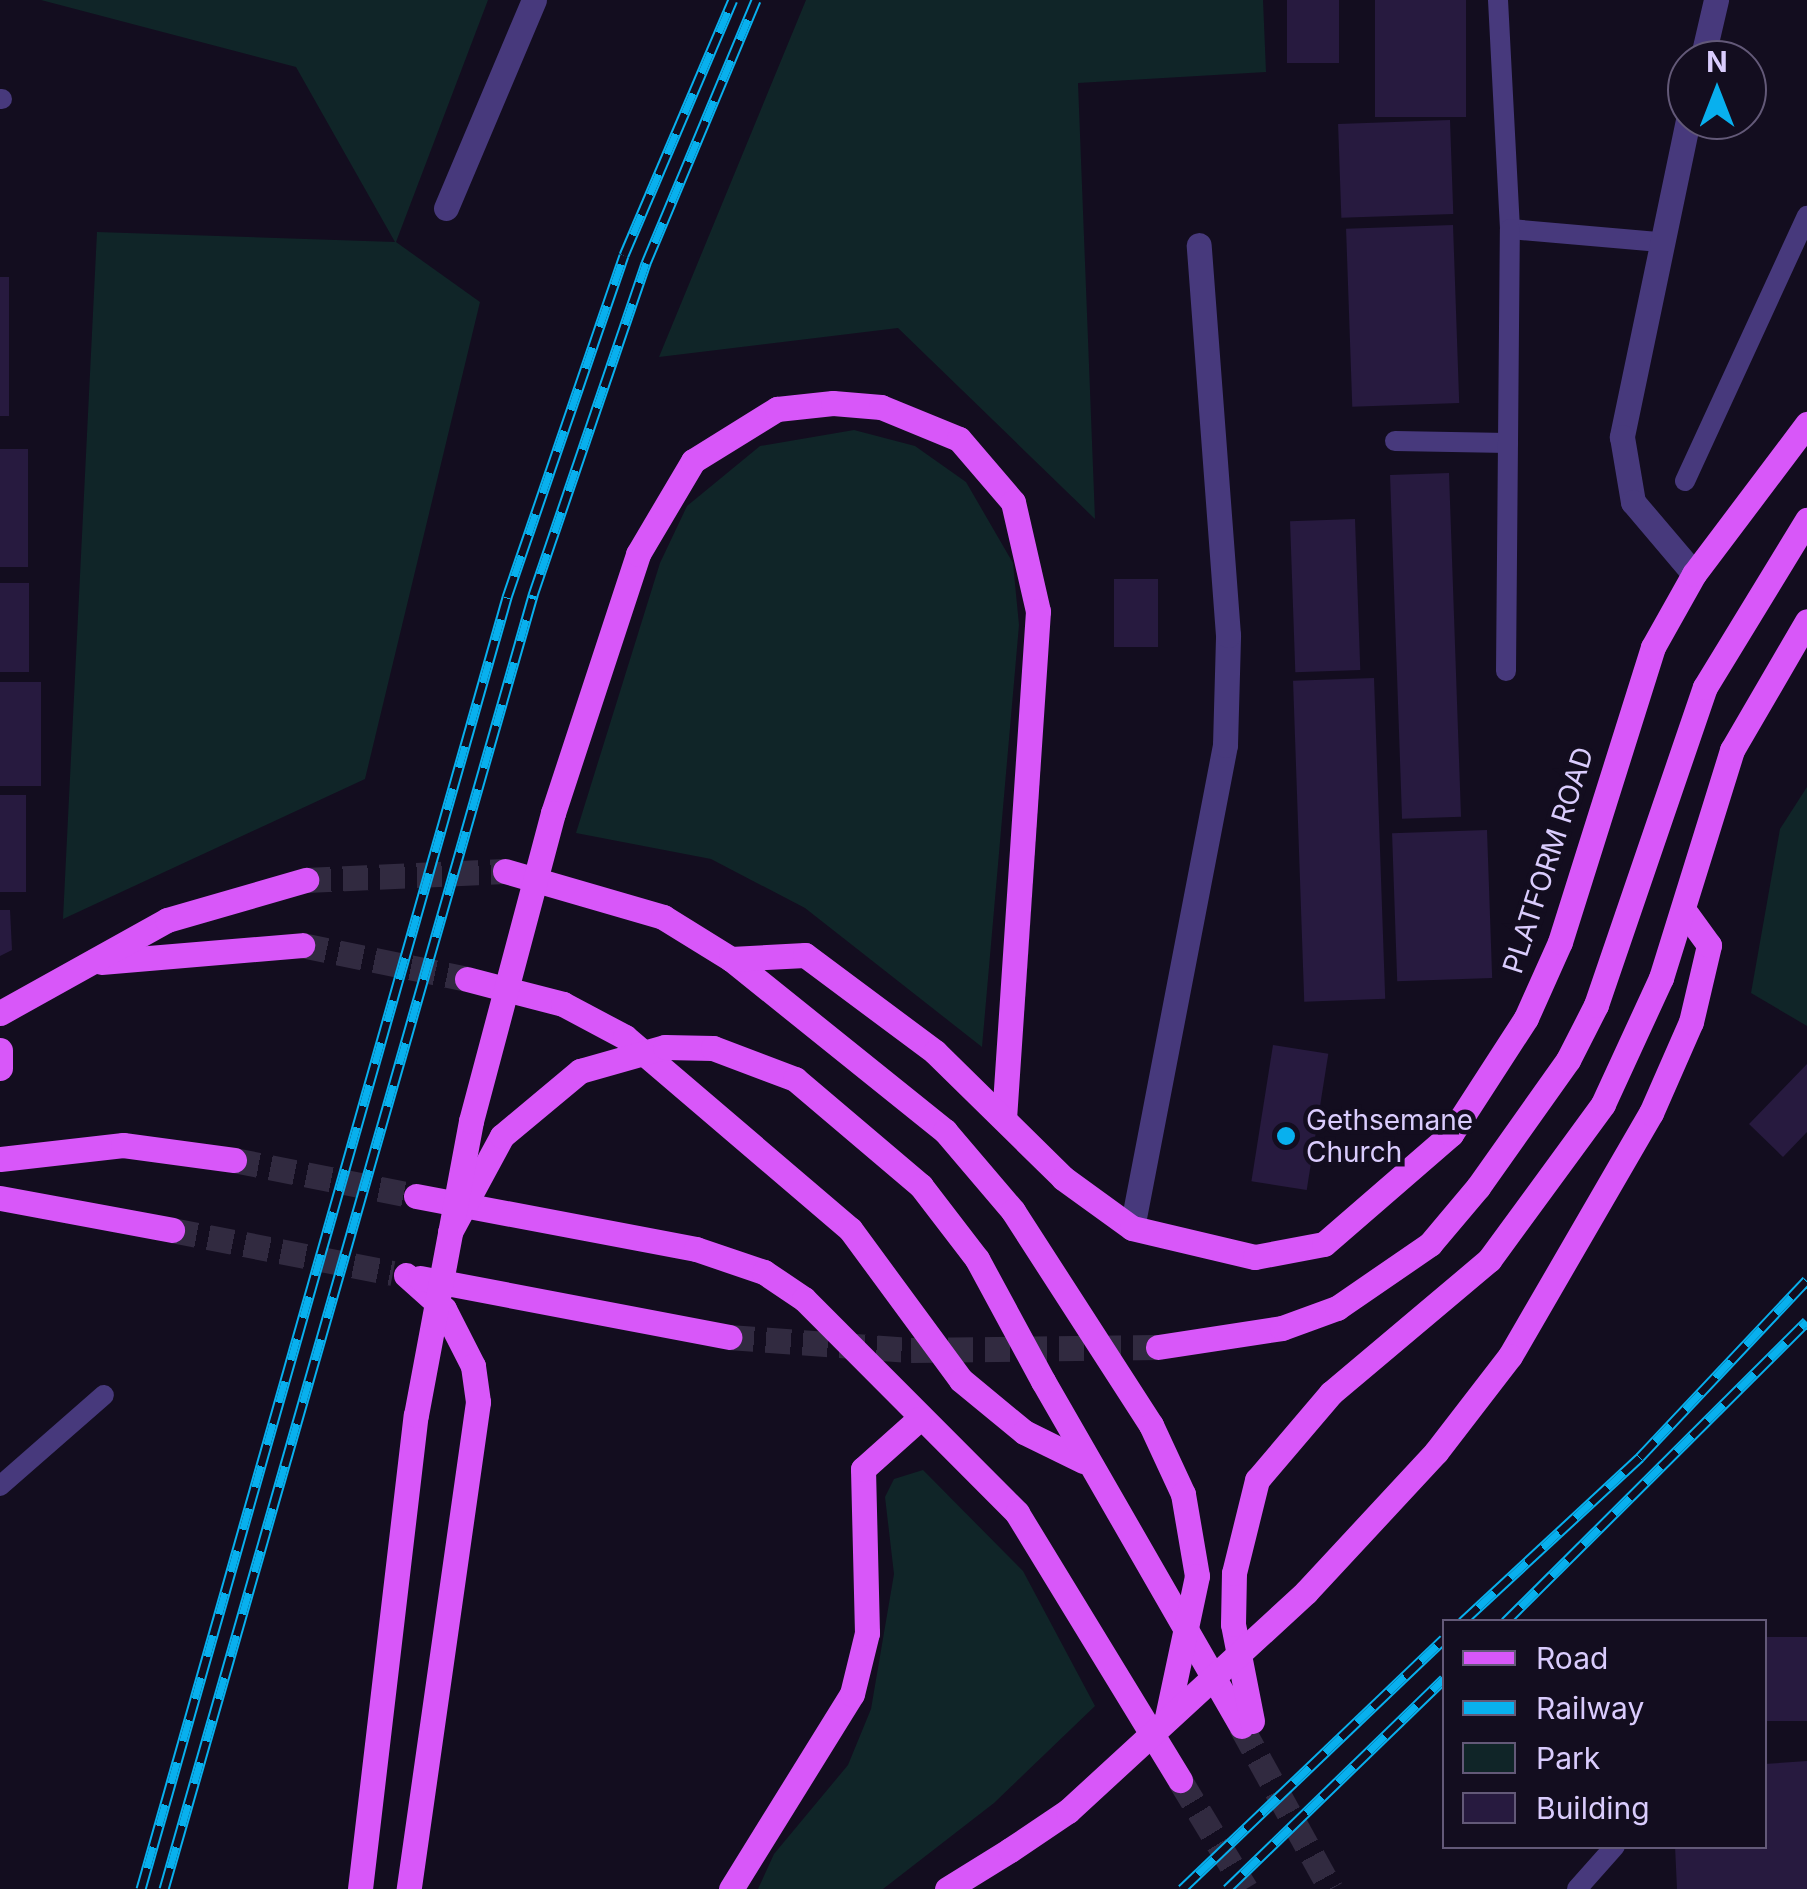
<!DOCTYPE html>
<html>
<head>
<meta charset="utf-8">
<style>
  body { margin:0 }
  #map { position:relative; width:1807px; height:1889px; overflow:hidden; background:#130d1f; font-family:Inter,sans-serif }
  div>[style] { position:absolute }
  .green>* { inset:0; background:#102528 }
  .building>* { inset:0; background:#271a3f; transform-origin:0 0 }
  .primary-tunnel>* { height:25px; margin-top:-12.5px; transform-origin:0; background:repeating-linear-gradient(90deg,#312a40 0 25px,transparent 0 37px) }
  .lane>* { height:20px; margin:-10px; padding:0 10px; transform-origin:10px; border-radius:10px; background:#47397c }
  .street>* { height:25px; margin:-12.5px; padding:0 12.5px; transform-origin:12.5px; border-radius:12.5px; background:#47397c }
  .primary>* { height:25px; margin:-12.5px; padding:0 12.5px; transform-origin:12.5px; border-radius:12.5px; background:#d857f9 }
  .rail>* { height:11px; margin-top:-5.5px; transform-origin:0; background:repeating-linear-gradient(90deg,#130d1f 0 22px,#08b0ee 0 44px); box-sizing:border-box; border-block:2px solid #08b0ee }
  .primary-bridge>* { height:25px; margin:-12.5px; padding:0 12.5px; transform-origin:12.5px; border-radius:12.5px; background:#d857f9 }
  .dots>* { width:28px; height:28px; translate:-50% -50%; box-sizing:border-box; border:5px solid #130d1f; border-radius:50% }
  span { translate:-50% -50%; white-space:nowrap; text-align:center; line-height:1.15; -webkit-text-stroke:9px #130d1f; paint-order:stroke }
  .street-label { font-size:28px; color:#daccfd }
  .poi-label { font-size:28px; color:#daccfd }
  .left { translate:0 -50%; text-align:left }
  .legend { position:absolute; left:1442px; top:1619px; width:325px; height:230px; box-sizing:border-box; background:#130d1f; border:2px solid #635978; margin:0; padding:12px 18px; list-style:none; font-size:30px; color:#daccfd }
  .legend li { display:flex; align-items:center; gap:20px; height:50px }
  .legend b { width:50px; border:2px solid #635978 }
  .north { position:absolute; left:1667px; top:40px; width:100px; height:100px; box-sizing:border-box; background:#130d1f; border:2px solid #635978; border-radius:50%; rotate:0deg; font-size:28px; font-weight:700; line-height:40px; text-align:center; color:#daccfd }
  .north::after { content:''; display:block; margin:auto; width:35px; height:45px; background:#08b0ee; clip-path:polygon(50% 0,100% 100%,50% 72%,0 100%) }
</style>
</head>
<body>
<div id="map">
  <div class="green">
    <i style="clip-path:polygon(41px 0,488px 0,396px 242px,480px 302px,365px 779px,63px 919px,97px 232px,395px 242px,296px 67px)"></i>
    <i style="clip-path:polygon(806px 0,1263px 0,1266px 72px,1078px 83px,1095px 519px,898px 328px,659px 357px)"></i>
    <i style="clip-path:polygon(854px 430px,915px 446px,966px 482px,1013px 563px,1019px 625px,982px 1047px,805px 908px,711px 859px,576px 833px,660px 563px,687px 506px,760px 446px)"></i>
    <i style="clip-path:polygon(1807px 787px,1807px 1026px,1751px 993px,1780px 829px)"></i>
    <i style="clip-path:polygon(923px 1470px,1023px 1571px,1095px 1706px,994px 1803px,883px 1889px,758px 1889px,774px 1854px,848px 1765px,871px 1709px,894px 1574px,885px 1497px,894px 1479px)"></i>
  </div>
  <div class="building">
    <i style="left:1287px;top:0;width:52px;height:63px"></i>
    <i style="left:1375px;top:0;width:91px;height:117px"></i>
    <i style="left:1450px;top:120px;width:94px;height:112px;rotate:88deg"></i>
    <i style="left:1453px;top:225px;width:178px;height:107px;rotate:88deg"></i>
    <i style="left:0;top:277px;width:9px;height:139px"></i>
    <i style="left:0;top:449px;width:28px;height:118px"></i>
    <i style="left:1449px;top:473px;width:344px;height:59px;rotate:88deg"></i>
    <i style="left:1355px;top:519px;width:151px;height:65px;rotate:88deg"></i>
    <i style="left:1114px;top:579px;width:44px;height:68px"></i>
    <i style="left:0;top:583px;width:29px;height:89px"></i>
    <i style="left:1374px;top:678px;width:321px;height:81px;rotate:88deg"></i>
    <i style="left:0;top:682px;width:41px;height:104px"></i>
    <i style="left:0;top:795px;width:26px;height:97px"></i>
    <i style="left:1487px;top:830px;width:148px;height:95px;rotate:88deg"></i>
    <i style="clip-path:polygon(0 910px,10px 910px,12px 950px,0 956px)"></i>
    <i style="left:1273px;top:1045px;width:56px;height:138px;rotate:9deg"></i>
    <i style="clip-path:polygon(1807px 1064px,1807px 1132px,1783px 1157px,1749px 1124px)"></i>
    <i style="left:1807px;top:1637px;width:84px;height:43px;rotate:90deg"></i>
    <i style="clip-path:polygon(1807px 1761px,1807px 1889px,1677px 1889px,1675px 1846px,1764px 1846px,1764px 1764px)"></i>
  </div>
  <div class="primary-tunnel">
    <i style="left:306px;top:880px;width:199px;rotate:-2.6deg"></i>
    <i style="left:302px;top:945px;width:168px;rotate:11.6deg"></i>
    <i style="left:234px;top:1160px;width:186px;rotate:11.2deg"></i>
    <i style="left:172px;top:1230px;width:225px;rotate:11deg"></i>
    <i style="left:729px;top:1337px;width:182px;rotate:4.1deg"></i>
    <i style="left:911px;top:1350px;width:247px;rotate:-0.7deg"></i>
    <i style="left:1241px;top:1726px;width:186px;rotate:61.1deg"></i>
    <i style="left:1180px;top:1780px;width:127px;rotate:58.8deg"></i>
  </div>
  <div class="lane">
    <i style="left:1498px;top:0;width:229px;rotate:87deg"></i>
    <i style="left:1510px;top:229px;width:151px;rotate:5deg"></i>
    <i style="left:0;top:99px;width:2px"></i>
    <i style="left:1395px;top:441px;width:113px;rotate:1deg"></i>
    <i style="left:1685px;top:481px;width:292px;rotate:-65.3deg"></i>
    <i style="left:1506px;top:671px;width:442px;rotate:-89.5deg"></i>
    <i style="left:0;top:1486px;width:138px;rotate:-41.2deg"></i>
    <i style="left:1577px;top:1889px;width:57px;rotate:-48.5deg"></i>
  </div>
  <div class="street">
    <i style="left:1702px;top:60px;width:62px;rotate:-76.9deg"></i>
    <i style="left:1688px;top:120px;width:324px;rotate:101.8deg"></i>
    <i style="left:1622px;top:437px;width:66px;rotate:80.4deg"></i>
    <i style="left:1633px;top:502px;width:94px;rotate:49.7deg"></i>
    <i style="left:446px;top:208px;width:226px;rotate:-67.1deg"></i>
    <i style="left:1132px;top:1228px;width:492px;rotate:-79.1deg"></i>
    <i style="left:1225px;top:745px;width:110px;rotate:-88.4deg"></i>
    <i style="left:1228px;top:635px;width:391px;rotate:-94.3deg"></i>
  </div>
  <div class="primary">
    <i style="left:553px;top:813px;width:273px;rotate:-71.8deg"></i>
    <i style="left:638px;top:554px;width:108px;rotate:-59.4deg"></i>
    <i style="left:693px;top:461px;width:99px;rotate:-31.8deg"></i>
    <i style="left:777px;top:409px;width:56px;rotate:-6.1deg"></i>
    <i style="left:833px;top:403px;width:48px;rotate:4.8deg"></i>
    <i style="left:881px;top:407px;width:84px;rotate:22.3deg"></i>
    <i style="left:959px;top:439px;width:83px;rotate:49.4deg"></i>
    <i style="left:1013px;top:502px;width:112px;rotate:77.1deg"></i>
    <i style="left:1038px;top:611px;width:509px;rotate:93.83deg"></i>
    <i style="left:505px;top:871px;width:165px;rotate:16.2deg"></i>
    <i style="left:663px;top:917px;width:80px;rotate:31.7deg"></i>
    <i style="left:731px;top:959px;width:275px;rotate:38.8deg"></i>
    <i style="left:731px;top:959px;width:74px;rotate:-3.1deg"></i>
    <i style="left:805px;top:955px;width:162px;rotate:36.7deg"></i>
    <i style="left:935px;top:1052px;width:180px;rotate:44.5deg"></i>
    <i style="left:1063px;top:1178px;width:85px;rotate:35.9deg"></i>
    <i style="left:1132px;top:1228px;width:126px;rotate:13.3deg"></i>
    <i style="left:1255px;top:1257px;width:70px;rotate:-10.7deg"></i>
    <i style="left:1324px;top:1244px;width:168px;rotate:-40.9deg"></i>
    <i style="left:1451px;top:1134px;width:138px;rotate:-57.1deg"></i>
    <i style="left:1526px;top:1018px;width:83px;rotate:-65.9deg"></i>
    <i style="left:1560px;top:942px;width:309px;rotate:-72.5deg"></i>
    <i style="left:1653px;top:647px;width:84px;rotate:-60.7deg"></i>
    <i style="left:1694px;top:574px;width:188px;rotate:-53deg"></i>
    <i style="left:101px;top:962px;width:202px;rotate:-4.8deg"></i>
    <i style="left:467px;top:979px;width:99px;rotate:14.6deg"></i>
    <i style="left:563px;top:1004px;width:70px;rotate:28deg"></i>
    <i style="left:625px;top:1037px;width:296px;rotate:40.5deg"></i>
    <i style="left:850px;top:1229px;width:187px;rotate:53.7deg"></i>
    <i style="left:961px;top:1380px;width:82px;rotate:39.5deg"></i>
    <i style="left:1024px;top:1432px;width:66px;rotate:26.2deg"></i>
    <i style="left:0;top:1013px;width:191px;rotate:-29.1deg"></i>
    <i style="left:167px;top:920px;width:145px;rotate:-16.1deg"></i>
    <i style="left:0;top:1050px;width:18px;rotate:90deg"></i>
    <i style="left:0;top:1159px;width:124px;rotate:-6.5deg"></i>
    <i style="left:123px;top:1145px;width:112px;rotate:7.7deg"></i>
    <i style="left:416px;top:1196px;width:285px;rotate:10.7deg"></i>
    <i style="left:696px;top:1249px;width:72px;rotate:18.7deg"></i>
    <i style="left:764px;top:1272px;width:48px;rotate:34deg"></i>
    <i style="left:804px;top:1299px;width:302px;rotate:45.1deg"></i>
    <i style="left:1017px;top:1513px;width:313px;rotate:58.6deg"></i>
    <i style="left:0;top:1198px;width:175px;rotate:10.5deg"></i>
    <i style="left:406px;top:1275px;width:51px;rotate:41.8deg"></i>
    <i style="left:444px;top:1309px;width:64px;rotate:63deg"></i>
    <i style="left:473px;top:1366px;width:36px;rotate:82deg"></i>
    <i style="left:478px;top:1402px;width:492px;rotate:98.1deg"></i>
    <i style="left:420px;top:1278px;width:315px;rotate:10.8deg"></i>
    <i style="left:1158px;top:1347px;width:125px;rotate:-8.7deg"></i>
    <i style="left:1282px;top:1328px;width:59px;rotate:-20deg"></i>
    <i style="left:1337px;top:1308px;width:113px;rotate:-34.5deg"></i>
    <i style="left:1430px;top:1244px;width:75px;rotate:-49.9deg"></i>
    <i style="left:1478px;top:1187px;width:156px;rotate:-54.7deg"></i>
    <i style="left:1568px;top:1060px;width:62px;rotate:-63deg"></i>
    <i style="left:1596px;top:1005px;width:336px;rotate:-71.1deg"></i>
    <i style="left:1705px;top:687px;width:196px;rotate:-58.6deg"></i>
    <i style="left:1510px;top:1356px;width:281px;rotate:-59.9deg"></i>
    <i style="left:1651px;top:1113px;width:99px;rotate:-66.3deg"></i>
    <i style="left:1691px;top:1022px;width:79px;rotate:-76.8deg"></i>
    <i style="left:1709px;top:945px;width:41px;rotate:-126deg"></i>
    <i style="left:1043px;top:1381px;width:398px;rotate:60.1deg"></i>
    <i style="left:1252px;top:1721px;width:99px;rotate:-101.1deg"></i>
    <i style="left:1233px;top:1624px;width:51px;rotate:-88.9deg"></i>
    <i style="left:1234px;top:1573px;width:96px;rotate:-76.1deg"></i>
    <i style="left:1257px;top:1480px;width:114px;rotate:-49.6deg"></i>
    <i style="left:1331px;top:1393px;width:207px;rotate:-40.1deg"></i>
    <i style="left:1489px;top:1260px;width:193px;rotate:-53.8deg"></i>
    <i style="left:1603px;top:1104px;width:139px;rotate:-65.3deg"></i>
    <i style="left:1661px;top:978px;width:239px;rotate:-72.7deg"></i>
    <i style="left:1732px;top:750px;width:149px;rotate:-59.8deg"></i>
    <i style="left:360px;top:1889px;width:477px;rotate:-83.3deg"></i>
    <i style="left:731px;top:1889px;width:229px;rotate:-58.2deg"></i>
    <i style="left:852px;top:1694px;width:63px;rotate:-76.2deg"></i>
    <i style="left:867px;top:1633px;width:164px;rotate:-91.4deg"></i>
    <i style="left:863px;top:1469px;width:75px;rotate:-41.8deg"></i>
    <i style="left:947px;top:1889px;width:74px;rotate:-31.8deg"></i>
  </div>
  <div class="rail">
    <i style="left:1462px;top:1622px;width:243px;rotate:-42.8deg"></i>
    <i style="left:1640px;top:1457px;width:243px;rotate:-46.7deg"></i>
    <i style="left:1505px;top:1622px;width:426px;rotate:-44.9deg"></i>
    <i style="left:141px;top:1889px;width:1343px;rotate:-74.18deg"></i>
    <i style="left:507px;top:597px;width:361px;rotate:-71.1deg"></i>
    <i style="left:624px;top:255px;width:277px;rotate:-66.9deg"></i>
    <i style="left:164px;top:1889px;width:1346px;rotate:-74.08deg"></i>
    <i style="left:533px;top:595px;width:351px;rotate:-71.2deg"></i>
    <i style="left:646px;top:263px;width:285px;rotate:-67.3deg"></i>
    <i style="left:1182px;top:1889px;width:362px;rotate:-43.7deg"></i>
    <i style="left:1227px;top:1889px;width:302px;rotate:-44.1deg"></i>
  </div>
  <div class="primary-bridge">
    <i style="left:945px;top:1131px;width:105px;rotate:49.6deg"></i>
    <i style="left:1013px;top:1211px;width:255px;rotate:57.2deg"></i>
    <i style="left:1151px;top:1425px;width:76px;rotate:65.1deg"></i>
    <i style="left:1183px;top:1494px;width:83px;rotate:80.3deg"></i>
    <i style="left:1197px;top:1576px;width:144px;rotate:102deg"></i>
    <i style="left:450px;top:1232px;width:109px;rotate:-61.6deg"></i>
    <i style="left:502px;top:1136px;width:102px;rotate:-39.8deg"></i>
    <i style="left:580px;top:1071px;width:88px;rotate:-15.8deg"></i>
    <i style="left:665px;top:1047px;width:48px;rotate:1.2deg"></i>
    <i style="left:713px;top:1048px;width:88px;rotate:20.7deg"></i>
    <i style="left:795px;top:1079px;width:165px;rotate:40.3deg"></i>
    <i style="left:921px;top:1186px;width:92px;rotate:52.5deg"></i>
    <i style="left:977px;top:1259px;width:139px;rotate:61.6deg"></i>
    <i style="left:416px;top:1415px;width:299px;rotate:-79.4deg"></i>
    <i style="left:471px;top:1121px;width:319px;rotate:-75.1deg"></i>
    <i style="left:1010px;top:1850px;width:70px;rotate:-33.9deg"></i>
    <i style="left:1068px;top:1811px;width:323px;rotate:-42.6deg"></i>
    <i style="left:1306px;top:1592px;width:191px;rotate:-47.1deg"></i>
    <i style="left:1436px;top:1452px;width:121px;rotate:-52.4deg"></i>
  </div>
  <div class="dots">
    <i style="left:1286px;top:1136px;background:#08b0ee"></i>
  </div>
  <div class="street-label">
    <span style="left:1548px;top:860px;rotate:-72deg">PLATFORM ROAD</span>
  </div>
  <div class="poi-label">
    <span class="left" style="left:1306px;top:1136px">Gethsemane<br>Church</span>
  </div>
  <ul class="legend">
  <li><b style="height:12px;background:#d857f9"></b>Road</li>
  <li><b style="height:12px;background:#08b0ee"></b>Railway</li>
  <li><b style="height:28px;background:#102528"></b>Park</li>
  <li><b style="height:28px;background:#271a3f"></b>Building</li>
  </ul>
  <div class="north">N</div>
</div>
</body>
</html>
